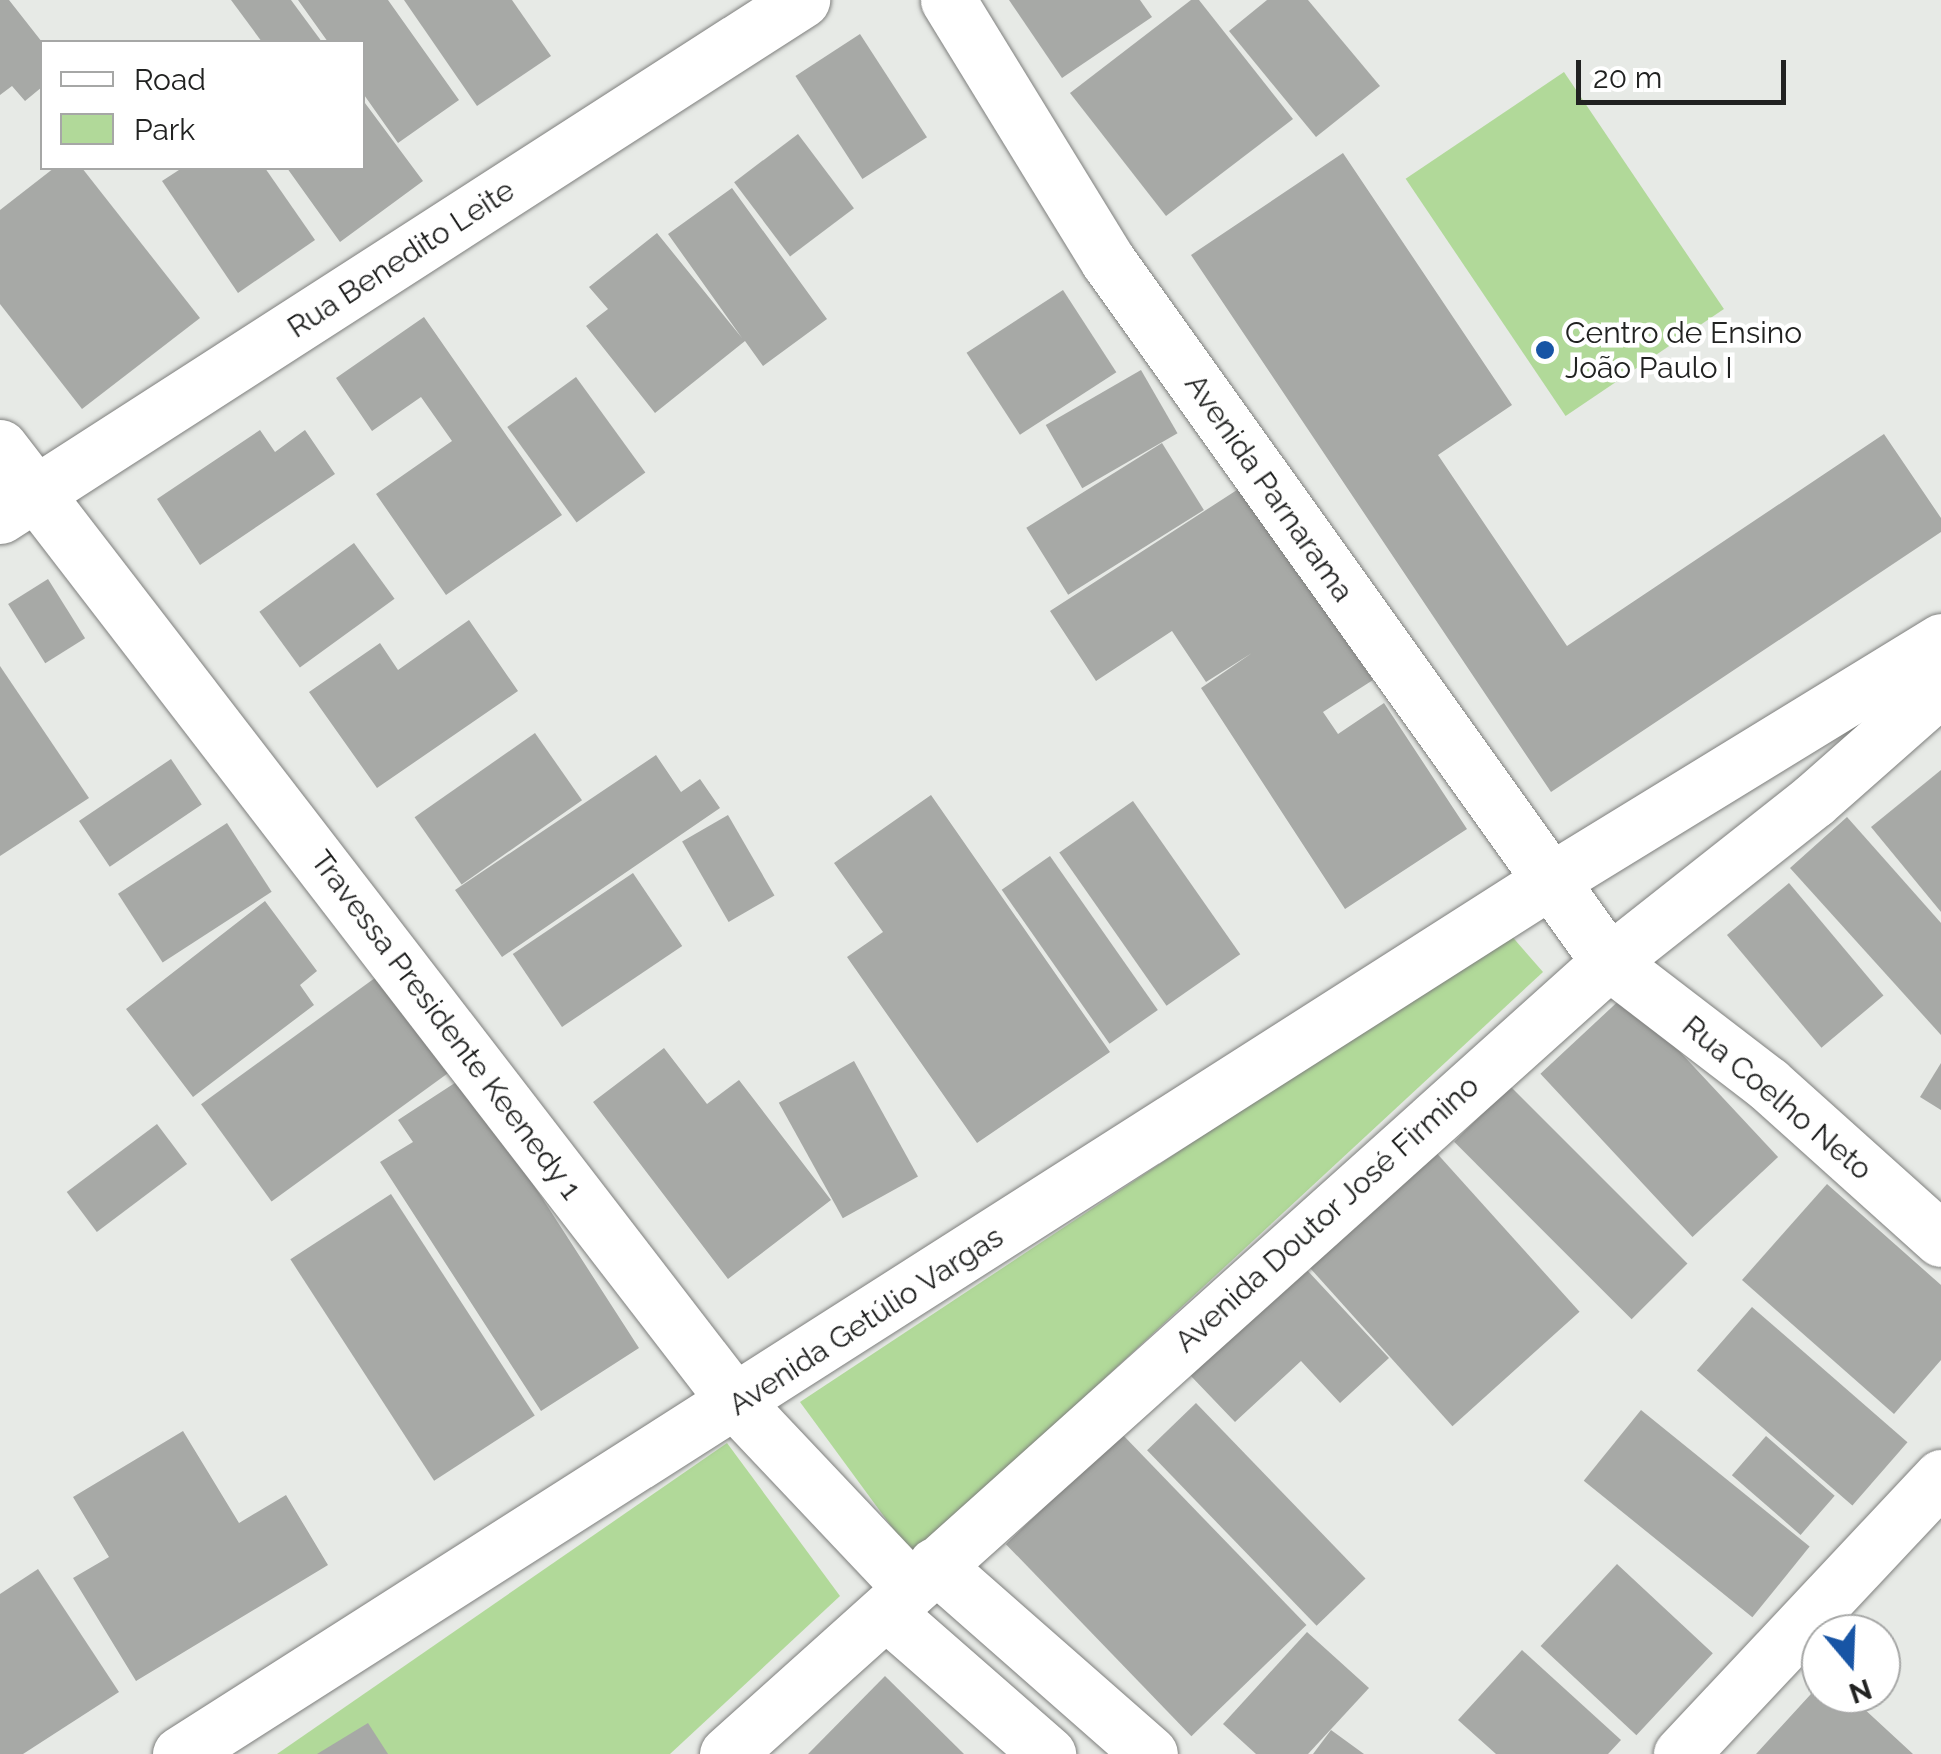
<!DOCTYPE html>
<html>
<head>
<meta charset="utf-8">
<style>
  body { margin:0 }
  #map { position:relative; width:1941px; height:1754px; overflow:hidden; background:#e7eae6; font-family:Raleway,sans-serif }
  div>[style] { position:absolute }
  .green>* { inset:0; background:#b1d999; transform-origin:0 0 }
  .building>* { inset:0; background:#a7a9a6; transform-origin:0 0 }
  .roads { filter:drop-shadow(0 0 2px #7e7f7d) drop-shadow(0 0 2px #7e7f7d) }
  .street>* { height:55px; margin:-27.5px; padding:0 27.5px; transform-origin:27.5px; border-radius:27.5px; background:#fff }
  .secondary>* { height:55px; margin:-27.5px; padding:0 27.5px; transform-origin:27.5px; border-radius:27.5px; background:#fff }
  .dots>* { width:28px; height:28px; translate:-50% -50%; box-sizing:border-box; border:5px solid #fff; border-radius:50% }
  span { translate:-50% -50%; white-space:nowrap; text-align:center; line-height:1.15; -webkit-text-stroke:9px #fff; paint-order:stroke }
  .street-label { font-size:30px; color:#212221 }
  .poi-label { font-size:30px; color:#212221 }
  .left { translate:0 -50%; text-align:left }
  .legend { position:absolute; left:40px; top:40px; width:325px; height:130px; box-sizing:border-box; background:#fff; border:2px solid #a6a7a6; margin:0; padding:12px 18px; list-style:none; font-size:30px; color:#212221 }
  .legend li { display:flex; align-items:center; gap:20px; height:50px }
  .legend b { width:50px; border:2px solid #a6a7a6 }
  .north { position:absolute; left:1801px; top:1614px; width:100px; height:100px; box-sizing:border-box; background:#fff; border:2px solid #a6a7a6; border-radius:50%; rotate:161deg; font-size:28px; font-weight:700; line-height:40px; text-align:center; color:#212221 }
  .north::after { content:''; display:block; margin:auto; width:35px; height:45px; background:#1855a5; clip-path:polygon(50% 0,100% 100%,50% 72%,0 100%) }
  .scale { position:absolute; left:1576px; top:60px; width:210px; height:45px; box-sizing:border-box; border:5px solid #212221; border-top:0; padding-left:12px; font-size:30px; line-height:35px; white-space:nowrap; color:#212221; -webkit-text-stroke:8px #fff; paint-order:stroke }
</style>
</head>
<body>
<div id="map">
  <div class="green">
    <i style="left:1564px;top:72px;width:286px;height:191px;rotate:56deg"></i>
    <i style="clip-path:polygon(1509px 933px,1543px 972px,913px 1556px,800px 1402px)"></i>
    <i style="clip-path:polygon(727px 1443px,840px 1596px,670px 1754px,277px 1754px)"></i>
  </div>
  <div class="building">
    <i style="clip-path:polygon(0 0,9px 0,42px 42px,42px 87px,25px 101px,12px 86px,0 95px)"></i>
    <i style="clip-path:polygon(231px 0,291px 0,322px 42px,262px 42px)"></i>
    <i style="clip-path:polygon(298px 0,388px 0,459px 100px,398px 143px,362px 92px,362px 42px,328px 42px)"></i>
    <i style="clip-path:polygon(404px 0,512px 0,551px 56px,477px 106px)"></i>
    <i style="clip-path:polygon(1009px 0,1140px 0,1152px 17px,1062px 78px)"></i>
    <i style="clip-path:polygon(1191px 0,1199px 0,1293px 119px,1166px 216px,1070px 93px)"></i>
    <i style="clip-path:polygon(1267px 0,1308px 0,1380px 86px,1316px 137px,1229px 31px)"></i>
    <i style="left:860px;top:34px;width:123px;height:77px;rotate:57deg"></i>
    <i style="clip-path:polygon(362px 99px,423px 181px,340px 242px,287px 168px,362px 168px)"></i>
    <i style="left:798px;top:134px;width:93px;height:80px;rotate:53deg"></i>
    <i style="clip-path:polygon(1343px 153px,1512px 405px,1438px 455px,1567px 646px,1884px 434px,1941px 518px,1941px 532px,1551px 792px,1191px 255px)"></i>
    <i style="clip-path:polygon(54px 168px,82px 168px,200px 318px,82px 409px,0 304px,0 210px)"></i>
    <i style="clip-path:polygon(182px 168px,265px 168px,315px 240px,238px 293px,162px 181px)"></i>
    <i style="clip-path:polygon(732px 188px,827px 319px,763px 366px,745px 341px,655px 413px,586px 326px,608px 309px,589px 287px,657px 233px,742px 338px,668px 234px)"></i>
    <i style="left:1063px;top:290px;width:98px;height:115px;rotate:57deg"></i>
    <i style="clip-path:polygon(424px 317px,562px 515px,446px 595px,376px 494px,452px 441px,421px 397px,372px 431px,336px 378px)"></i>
    <i style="left:1141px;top:370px;width:73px;height:110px;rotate:60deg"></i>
    <i style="left:576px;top:377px;width:118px;height:85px;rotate:54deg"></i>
    <i style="clip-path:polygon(260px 430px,275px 452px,305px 430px,335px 474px,200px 565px,157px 499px)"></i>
    <i style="left:1162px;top:443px;width:79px;height:160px;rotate:58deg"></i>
    <i style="clip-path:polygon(1240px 488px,1373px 680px,1323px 712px,1338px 734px,1384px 703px,1467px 829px,1345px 909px,1201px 688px,1252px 653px,1206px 682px,1172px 631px,1096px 681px,1050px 611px)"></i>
    <i style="left:354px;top:543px;width:69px;height:117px;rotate:54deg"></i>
    <i style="left:48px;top:579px;width:70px;height:47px;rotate:58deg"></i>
    <i style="clip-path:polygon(469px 620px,518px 691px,377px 788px,309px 692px,380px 643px,398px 670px)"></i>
    <i style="clip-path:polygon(0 666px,89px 798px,0 856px)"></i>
    <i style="left:535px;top:733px;width:82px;height:147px;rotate:55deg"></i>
    <i style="clip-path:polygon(656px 755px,681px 792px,700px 779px,720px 808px,502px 957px,455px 890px)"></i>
    <i style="left:171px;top:759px;width:55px;height:111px;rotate:56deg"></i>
    <i style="clip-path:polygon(1941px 770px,1941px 912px,1871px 827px)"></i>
    <i style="clip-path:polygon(931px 795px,1110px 1052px,977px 1143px,847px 957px,883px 932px,834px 863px)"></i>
    <i style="left:1133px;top:801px;width:187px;height:90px;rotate:55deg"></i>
    <i style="left:728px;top:815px;width:93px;height:53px;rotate:60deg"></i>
    <i style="clip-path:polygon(1847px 817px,1941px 923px,1941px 1035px,1790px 868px)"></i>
    <i style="left:227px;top:823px;width:82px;height:130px;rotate:57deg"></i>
    <i style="left:1050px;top:856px;width:188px;height:59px;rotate:55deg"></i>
    <i style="left:633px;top:873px;width:88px;height:145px;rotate:56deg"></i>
    <i style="left:1789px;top:883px;width:147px;height:81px;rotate:50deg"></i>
    <i style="clip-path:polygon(265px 901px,317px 971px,300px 985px,314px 1005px,193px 1097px,126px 1009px)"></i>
    <i style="left:379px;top:975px;width:120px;height:220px;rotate:54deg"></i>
    <i style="left:1626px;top:994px;width:223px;height:117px;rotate:47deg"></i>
    <i style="clip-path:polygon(664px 1048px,707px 1104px,739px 1080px,831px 1200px,728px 1279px,593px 1102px)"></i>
    <i style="left:854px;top:1061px;width:132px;height:86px;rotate:61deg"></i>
    <i style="clip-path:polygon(1941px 1063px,1941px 1110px,1920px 1097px)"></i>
    <i style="clip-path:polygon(464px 1077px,639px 1348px,541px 1411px,380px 1162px,413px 1142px,398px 1120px)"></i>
    <i style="left:1510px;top:1086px;width:251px;height:79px;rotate:45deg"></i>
    <i style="left:157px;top:1124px;width:50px;height:113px;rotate:53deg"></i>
    <i style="left:1433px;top:1149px;width:219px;height:171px;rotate:48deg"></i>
    <i style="clip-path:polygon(1827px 1184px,1941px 1285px,1941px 1360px,1894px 1414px,1742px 1280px)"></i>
    <i style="left:391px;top:1194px;width:264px;height:120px;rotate:57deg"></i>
    <i style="clip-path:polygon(1306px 1269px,1389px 1358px,1340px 1403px,1301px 1361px,1235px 1422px,1190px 1375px)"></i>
    <i style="left:1752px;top:1307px;width:206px;height:84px;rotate:41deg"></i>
    <i style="left:1196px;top:1403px;width:244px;height:68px;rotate:46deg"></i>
    <i style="left:1641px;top:1410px;width:217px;height:91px;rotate:39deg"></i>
    <i style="clip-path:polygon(183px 1431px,239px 1523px,286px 1495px,328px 1565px,136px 1681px,73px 1578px,109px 1557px,73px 1497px)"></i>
    <i style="left:1121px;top:1433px;width:267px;height:160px;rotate:46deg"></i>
    <i style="left:1766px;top:1436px;width:91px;height:52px;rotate:41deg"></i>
    <i style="left:1617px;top:1564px;width:131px;height:112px;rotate:43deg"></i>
    <i style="clip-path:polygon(38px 1569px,119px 1692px,23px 1754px,0 1754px,0 1594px)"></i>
    <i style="clip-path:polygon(1307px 1632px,1369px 1688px,1308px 1754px,1256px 1754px,1223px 1724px)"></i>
    <i style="clip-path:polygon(1522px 1650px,1621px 1740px,1608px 1754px,1496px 1754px,1458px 1720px)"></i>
    <i style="clip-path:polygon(885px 1676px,964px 1754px,808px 1754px)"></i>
    <i style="clip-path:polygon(1821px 1683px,1821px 1694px,1848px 1694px,1913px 1754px,1756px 1754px)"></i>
    <i style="clip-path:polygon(368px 1723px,388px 1754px,317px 1754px)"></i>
    <i style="clip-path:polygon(1331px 1730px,1364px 1754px,1313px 1754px)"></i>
  </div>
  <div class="roads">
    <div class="street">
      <i style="left:0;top:447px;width:1208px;rotate:52.4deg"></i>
      <i style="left:737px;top:1404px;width:253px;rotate:46.6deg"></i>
      <i style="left:0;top:516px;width:954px;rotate:-32.76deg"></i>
      <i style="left:935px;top:1565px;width:286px;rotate:41.3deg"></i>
      <i style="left:888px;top:1614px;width:213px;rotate:41.2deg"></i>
      <i style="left:180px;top:1754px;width:1622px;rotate:-32.51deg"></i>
      <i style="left:727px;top:1754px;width:1185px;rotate:-41.92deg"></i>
      <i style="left:1609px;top:962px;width:200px;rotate:37.5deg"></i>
      <i style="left:1768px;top:1084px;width:232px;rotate:41.9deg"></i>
      <i style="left:1681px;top:1754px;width:380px;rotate:-46.8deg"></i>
    </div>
    <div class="secondary">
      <i style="left:948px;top:0;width:306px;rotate:58.5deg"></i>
      <i style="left:1108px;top:261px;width:862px;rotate:54.45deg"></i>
      <i style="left:1609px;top:962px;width:260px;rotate:-38.3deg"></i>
      <i style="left:1813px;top:801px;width:171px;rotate:-41.4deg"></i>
      <i style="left:1548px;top:882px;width:461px;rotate:-31.5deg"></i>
    </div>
  </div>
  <div class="dots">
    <i style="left:1545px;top:350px;background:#1855a5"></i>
  </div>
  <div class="street-label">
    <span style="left:401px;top:259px;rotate:-33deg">Rua Benedito Leite</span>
    <span style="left:1269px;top:488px;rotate:55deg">Avenida Parnarama</span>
    <span style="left:446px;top:1025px;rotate:53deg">Travessa Presidente Keenedy 1</span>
    <span style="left:1777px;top:1098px;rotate:40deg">Rua Coelho Neto</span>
    <span style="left:1327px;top:1214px;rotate:-42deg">Avenida Doutor José Firmino</span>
    <span style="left:866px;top:1321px;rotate:-33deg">Avenida Getúlio Vargas</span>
  </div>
  <div class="poi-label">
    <span class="left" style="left:1565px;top:350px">Centro de Ensino<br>João Paulo I</span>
  </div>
  <ul class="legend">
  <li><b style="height:12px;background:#fff"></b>Road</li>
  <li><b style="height:28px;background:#b1d999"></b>Park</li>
  </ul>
  <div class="north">N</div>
  <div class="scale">20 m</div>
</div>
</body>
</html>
